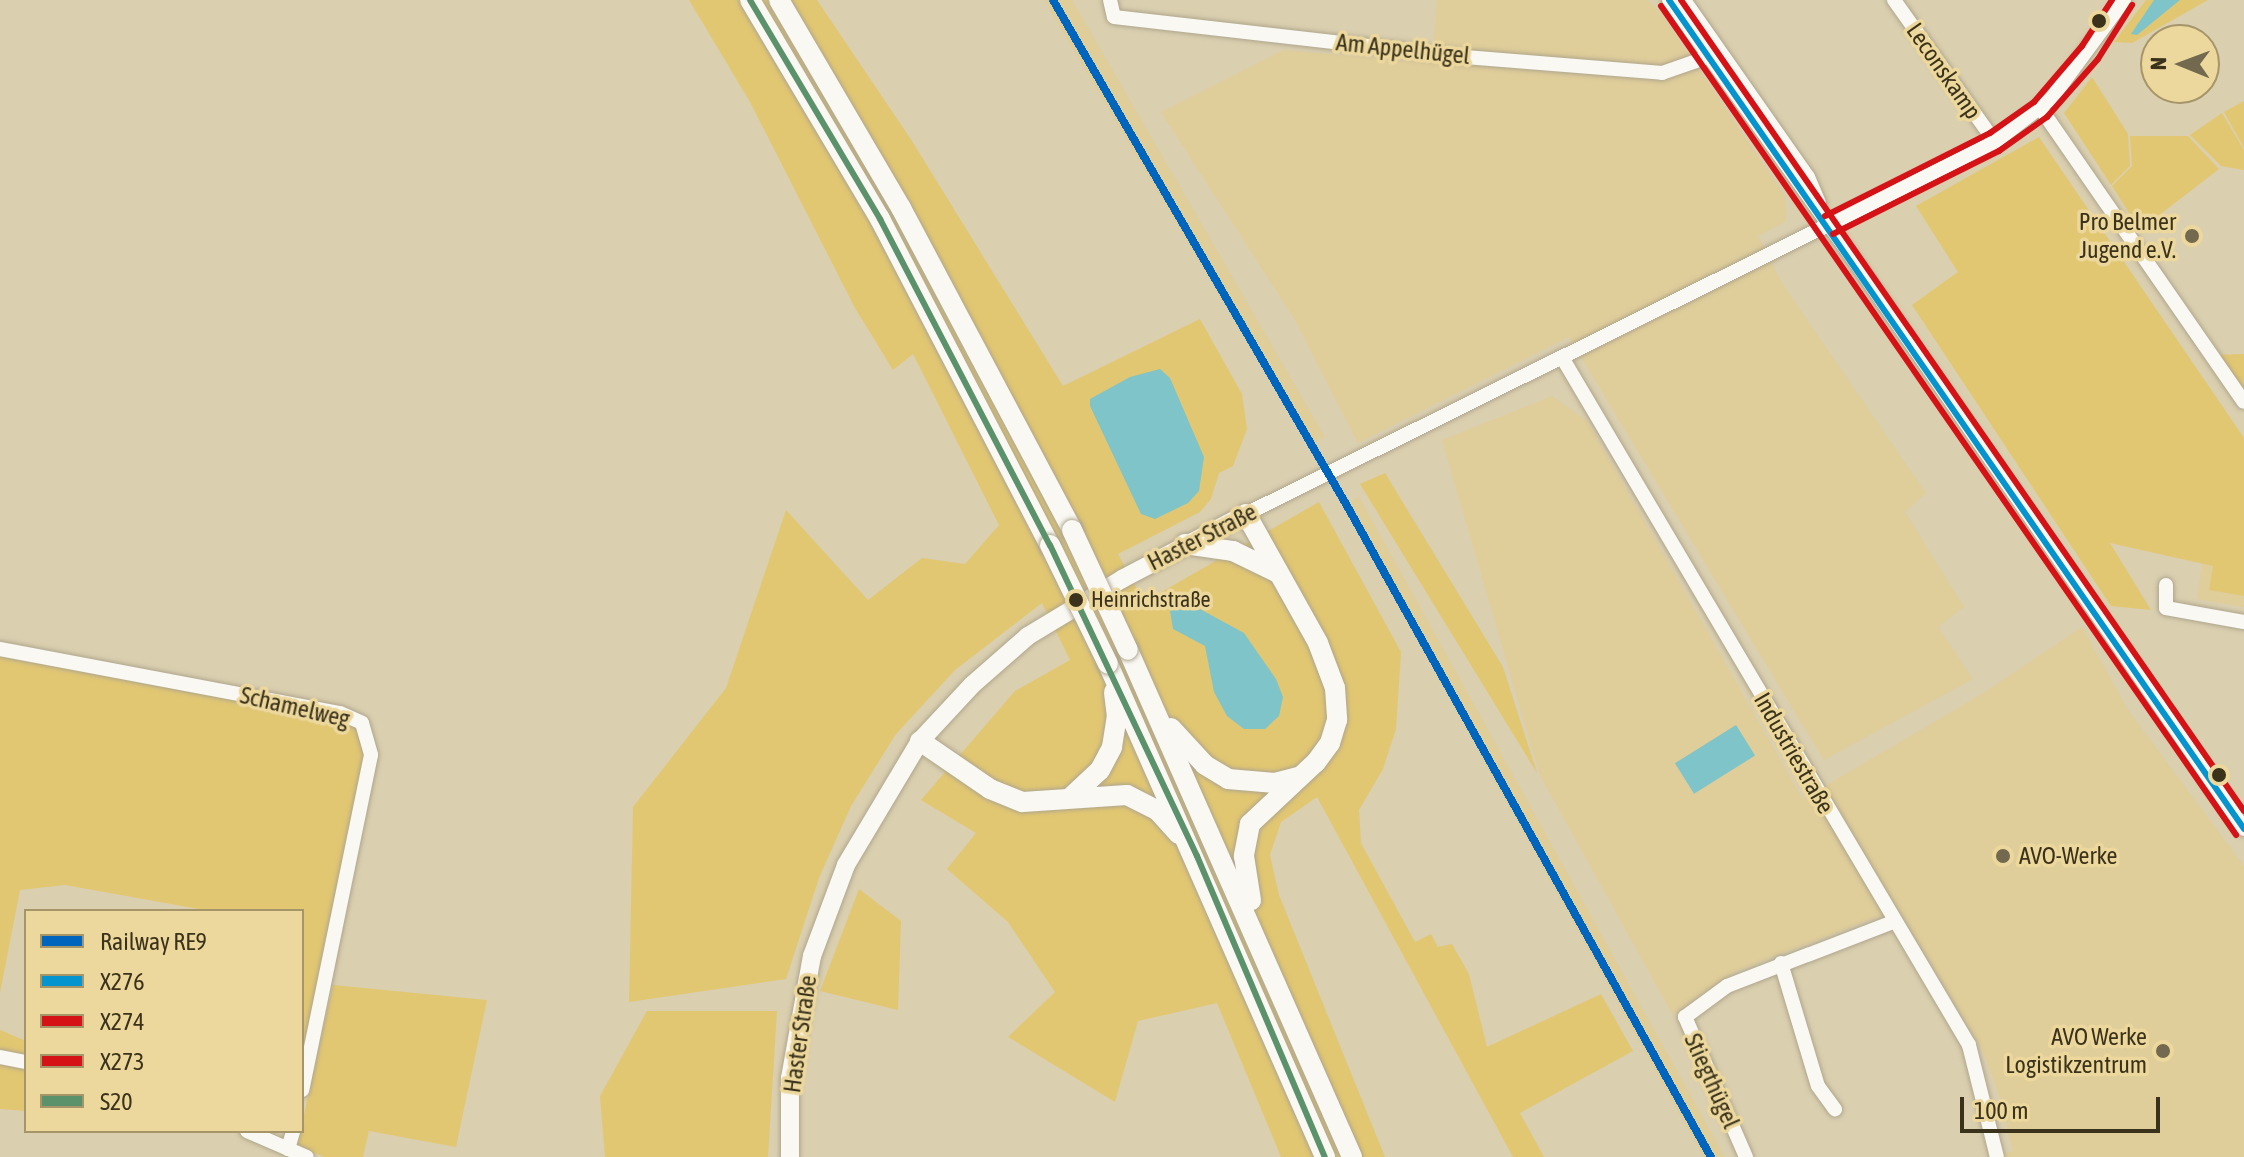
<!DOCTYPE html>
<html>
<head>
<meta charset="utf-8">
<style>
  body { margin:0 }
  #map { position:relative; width:2244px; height:1157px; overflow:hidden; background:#dacfaf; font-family:"Asap Condensed",sans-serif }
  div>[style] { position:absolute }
  .built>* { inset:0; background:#dfcd9a; transform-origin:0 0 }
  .green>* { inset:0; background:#e2c772 }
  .water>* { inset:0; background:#7ec4c8; transform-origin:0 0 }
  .roads { filter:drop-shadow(0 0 2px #afa68d) drop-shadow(0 0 2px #afa68d) }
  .minor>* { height:14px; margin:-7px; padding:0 7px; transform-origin:7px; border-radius:7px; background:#f9f8f3 }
  .major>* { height:18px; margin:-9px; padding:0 9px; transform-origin:9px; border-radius:9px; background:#f9f8f3 }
  .highway>* { height:20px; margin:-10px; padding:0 10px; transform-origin:10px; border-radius:10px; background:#f9f8f3 }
  .bridges { filter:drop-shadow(0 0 2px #afa68d) drop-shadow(0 0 2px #afa68d) }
  .highway-bridge>* { height:20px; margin:-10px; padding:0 10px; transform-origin:10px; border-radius:10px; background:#f9f8f3 }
  .bus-1>* { height:6px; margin:-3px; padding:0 3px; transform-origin:3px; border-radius:3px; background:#0694cf }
  .bus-2>* { height:6px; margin:-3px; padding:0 3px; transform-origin:3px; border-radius:3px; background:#d51317 }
  .bus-3>* { height:6px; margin:-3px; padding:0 3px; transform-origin:3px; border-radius:3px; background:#d51317 }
  .bus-4>* { height:6px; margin:-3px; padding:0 3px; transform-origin:3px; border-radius:3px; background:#5c926b }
  .rail-1>* { height:8px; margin:-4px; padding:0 4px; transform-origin:4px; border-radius:4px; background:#0065bd }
  .dots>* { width:22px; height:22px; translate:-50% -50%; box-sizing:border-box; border:4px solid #ecd79d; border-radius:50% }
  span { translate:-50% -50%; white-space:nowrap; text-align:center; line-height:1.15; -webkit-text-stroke:7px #ecd79d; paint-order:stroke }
  .bus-label { font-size:22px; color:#3a321a }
  .left { translate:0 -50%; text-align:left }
  .street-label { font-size:24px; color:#3a321a }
  .poi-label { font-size:24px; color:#3a321a }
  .right { translate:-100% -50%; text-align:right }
  .legend { position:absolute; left:24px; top:909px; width:280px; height:224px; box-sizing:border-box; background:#ecd79d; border:2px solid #a59569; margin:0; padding:10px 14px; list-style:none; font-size:24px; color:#3a321a }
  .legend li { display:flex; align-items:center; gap:16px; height:40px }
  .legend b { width:40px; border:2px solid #a59569 }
  .north { position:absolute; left:2140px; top:24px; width:80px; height:80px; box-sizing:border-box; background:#ecd79d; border:2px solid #a59569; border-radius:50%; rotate:271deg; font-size:22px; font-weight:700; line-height:32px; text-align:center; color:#3a321a }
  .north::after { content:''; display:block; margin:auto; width:28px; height:36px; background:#72694e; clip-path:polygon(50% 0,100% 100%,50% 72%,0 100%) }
  .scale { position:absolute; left:1960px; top:1097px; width:200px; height:36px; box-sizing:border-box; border:4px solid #3a321a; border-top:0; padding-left:10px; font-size:24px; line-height:28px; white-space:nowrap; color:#3a321a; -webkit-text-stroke:6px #ecd79d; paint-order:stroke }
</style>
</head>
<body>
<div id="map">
  <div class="built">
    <i style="clip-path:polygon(1044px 0,1072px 0,1325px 437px,1308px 446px)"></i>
    <i style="clip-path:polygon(1437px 0,1648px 0,1660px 12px,1785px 196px,1786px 221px,1758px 236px,1780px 280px,1926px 493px,1905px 512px,1964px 607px,1938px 627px,1973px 679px,1824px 760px,1569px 337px,1358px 443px,1294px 318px,1161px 112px,1284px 50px,1432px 63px)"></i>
    <i style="clip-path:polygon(1552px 396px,1587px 421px,1803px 799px,1982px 694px,2082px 627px,2128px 710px,2244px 866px,2244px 1157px,1986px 1157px,2013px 1151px,1999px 1095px,1984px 1053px,1898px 909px,1734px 972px,1673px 1015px,1540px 775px,1442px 440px)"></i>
    <i style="left:1359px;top:497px;width:756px;height:19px;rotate:61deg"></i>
    <i style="clip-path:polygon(2202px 564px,2213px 566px,2209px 590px,2244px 596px,2244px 607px,2197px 599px)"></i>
  </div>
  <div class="green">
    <i style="clip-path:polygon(689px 0,817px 0,912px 141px,1063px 386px,1200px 319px,1242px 394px,1247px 429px,1233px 466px,1219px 473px,1211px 499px,1200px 512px,1118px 554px,1144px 602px,1319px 502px,1401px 652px,1396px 729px,1383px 769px,1359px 810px,1361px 843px,1415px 942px,1431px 934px,1438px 947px,1452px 944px,1469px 974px,1487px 1047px,1601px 994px,1633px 1051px,1520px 1113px,1544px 1157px,1513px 1157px,1317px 797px,1281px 822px,1270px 855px,1279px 895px,1385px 1157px,1281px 1157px,1217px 1003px,1138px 1021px,1115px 1102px,1008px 1037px,1055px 992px,1008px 922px,947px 869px,976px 833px,921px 800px,1015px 691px,1070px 660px,1042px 603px,955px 670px,896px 734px,851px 806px,819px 878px,786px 979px,629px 1002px,633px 807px,726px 688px,786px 510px,868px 600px,922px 558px,965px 564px,999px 525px,913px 354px,893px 370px,855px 308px,750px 102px)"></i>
    <i style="clip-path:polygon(2146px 0,2208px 0,2132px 43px,2114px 42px)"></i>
    <i style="clip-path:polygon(2092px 77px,2128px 134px,2130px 166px,2111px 185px,2064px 113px)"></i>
    <i style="clip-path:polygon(2244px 101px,2244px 148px,2224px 112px)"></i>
    <i style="clip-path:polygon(2222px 113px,2244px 150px,2244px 170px,2221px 166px,2190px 135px)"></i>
    <i style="clip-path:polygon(2130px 136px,2188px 136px,2219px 169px,2140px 230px,2112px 186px,2132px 166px)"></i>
    <i style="clip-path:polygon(2039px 137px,2244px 438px,2244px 596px,2209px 590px,2213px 566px,2110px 543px,2151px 610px,2111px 606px,1912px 305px,1958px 272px,1916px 206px)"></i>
    <i style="clip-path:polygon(2244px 354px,2244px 402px,2212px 355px)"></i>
    <i style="clip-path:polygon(1385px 473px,1503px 667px,1537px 773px,1360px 484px)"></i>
    <i style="clip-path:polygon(0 649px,362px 723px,371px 755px,302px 1090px,302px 911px,210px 911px,65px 885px,20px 890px,0 993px)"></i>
    <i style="clip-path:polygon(859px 889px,901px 921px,898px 1010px,820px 991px)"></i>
    <i style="clip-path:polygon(333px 985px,487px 1000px,456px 1147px,369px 1131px,363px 1157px,324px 1157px,297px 1146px)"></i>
    <i style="clip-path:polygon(647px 1011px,777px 1011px,768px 1157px,605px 1157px,600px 1096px)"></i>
    <i style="clip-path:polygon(0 1030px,26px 1041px,26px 1111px,0 1109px)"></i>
  </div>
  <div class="water">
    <i style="clip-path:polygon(2154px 0,2180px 0,2137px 35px,2131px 34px)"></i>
    <i style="clip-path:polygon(1160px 369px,1170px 378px,1204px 457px,1199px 491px,1188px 503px,1155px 519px,1141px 514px,1090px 406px,1090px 399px,1130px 377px)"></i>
    <i style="clip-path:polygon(1187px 602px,1244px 633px,1276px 679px,1283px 697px,1279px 716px,1265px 729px,1244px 729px,1227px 716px,1214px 692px,1205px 646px,1173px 629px,1170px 611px)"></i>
    <i style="left:1736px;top:725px;width:36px;height:72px;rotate:58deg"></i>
  </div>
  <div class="roads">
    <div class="minor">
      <i style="left:1110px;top:0;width:17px;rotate:77deg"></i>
      <i style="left:1114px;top:17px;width:353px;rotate:6.5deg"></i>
      <i style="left:1465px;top:57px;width:198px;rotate:4.6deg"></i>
      <i style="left:1662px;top:73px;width:49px;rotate:-19.2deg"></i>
      <i style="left:1669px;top:0;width:323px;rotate:54.6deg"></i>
      <i style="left:1856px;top:263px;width:686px;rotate:55.57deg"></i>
      <i style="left:1684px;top:0;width:216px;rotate:55deg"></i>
      <i style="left:1808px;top:177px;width:28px;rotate:67deg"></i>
      <i style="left:1894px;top:0;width:174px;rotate:54.6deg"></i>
      <i style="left:2041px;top:109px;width:356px;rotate:55.3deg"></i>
      <i style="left:1563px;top:359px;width:797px;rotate:59.38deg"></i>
      <i style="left:1969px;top:1045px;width:115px;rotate:76deg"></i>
      <i style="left:1246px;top:514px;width:836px;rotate:-26.41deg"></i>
      <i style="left:1995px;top:142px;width:71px;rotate:-37.5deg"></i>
      <i style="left:2051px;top:99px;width:123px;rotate:-53.6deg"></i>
      <i style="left:2166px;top:585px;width:23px;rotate:90deg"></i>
      <i style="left:2166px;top:608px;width:79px;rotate:10.2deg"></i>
      <i style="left:0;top:649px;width:346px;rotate:10.7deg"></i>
      <i style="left:340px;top:713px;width:24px;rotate:24deg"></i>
      <i style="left:362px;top:723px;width:33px;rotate:74deg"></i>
      <i style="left:371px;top:755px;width:342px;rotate:101.6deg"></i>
      <i style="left:1781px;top:963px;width:128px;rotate:73.3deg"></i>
      <i style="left:1818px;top:1086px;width:29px;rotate:54deg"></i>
      <i style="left:0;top:1057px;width:26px;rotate:11deg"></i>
      <i style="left:247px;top:1131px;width:65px;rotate:23.4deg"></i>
      <i style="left:288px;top:1149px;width:19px;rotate:-74deg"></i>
      <i style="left:1746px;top:1157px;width:153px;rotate:-113.5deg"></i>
      <i style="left:1685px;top:1017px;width:52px;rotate:-36.4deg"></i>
      <i style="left:1727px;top:986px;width:178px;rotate:-21.1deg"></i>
    </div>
    <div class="major">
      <i style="left:790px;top:1157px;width:79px;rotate:-90deg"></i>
      <i style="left:790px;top:1078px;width:124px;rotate:-79.8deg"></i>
      <i style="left:812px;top:956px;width:97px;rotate:-69.5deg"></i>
      <i style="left:846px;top:865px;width:144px;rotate:-59.2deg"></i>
      <i style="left:920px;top:741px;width:76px;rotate:-47.1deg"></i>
      <i style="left:972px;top:685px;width:74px;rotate:-41.2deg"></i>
      <i style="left:1028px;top:636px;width:110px;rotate:-31.2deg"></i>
      <i style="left:1122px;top:579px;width:140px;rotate:-27.7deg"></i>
    </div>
    <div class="highway">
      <i style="left:750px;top:0;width:255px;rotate:59.3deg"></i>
      <i style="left:880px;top:219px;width:368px;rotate:62.5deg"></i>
      <i style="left:779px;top:0;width:241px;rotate:59.6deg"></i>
      <i style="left:901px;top:208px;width:365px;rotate:62deg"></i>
      <i style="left:1246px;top:514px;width:148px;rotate:60.8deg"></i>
      <i style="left:1318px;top:643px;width:48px;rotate:69.3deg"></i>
      <i style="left:1335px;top:688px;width:32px;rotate:86deg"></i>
      <i style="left:1337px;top:720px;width:24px;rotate:107deg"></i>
      <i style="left:1330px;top:743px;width:24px;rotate:126deg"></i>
      <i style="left:1316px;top:762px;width:91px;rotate:136.8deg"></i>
      <i style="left:1250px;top:824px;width:33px;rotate:101deg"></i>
      <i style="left:1244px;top:856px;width:45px;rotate:81deg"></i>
      <i style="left:1185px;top:544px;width:49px;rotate:8.3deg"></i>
      <i style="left:1233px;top:551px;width:48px;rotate:26deg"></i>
      <i style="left:1128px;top:650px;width:554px;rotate:66.16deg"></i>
      <i style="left:1108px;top:664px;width:539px;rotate:66.24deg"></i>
      <i style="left:1171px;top:728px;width:50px;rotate:47.4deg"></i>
      <i style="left:1205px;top:765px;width:27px;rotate:31deg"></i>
      <i style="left:1228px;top:779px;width:47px;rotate:4.9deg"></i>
      <i style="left:1275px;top:783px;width:23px;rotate:-15deg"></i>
      <i style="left:920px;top:741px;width:85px;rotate:34.4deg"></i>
      <i style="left:990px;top:789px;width:35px;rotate:22deg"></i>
      <i style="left:1023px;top:802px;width:104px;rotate:-3.9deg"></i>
      <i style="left:1127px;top:795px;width:35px;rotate:27deg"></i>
      <i style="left:1158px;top:811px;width:31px;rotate:48deg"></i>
      <i style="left:1072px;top:796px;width:38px;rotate:-43deg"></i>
      <i style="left:1100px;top:770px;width:26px;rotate:-62deg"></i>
      <i style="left:1112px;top:747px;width:30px;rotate:-81deg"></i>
      <i style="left:1117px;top:717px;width:25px;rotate:-97deg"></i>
    </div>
  </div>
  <div class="bridges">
    <div class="highway-bridge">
      <i style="left:1072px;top:530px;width:132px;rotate:65deg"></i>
      <i style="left:1050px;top:545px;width:132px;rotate:64deg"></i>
    </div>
  </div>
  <div class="bus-1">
    <i style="left:1669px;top:0;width:1009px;rotate:55.25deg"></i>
  </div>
  <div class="bus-2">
    <i style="left:1661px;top:6px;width:1009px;rotate:55.25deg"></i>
    <i style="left:1833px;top:234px;width:186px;rotate:-26.6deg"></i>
    <i style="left:1999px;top:151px;width:59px;rotate:-35.3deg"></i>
    <i style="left:2047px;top:117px;width:77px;rotate:-48.7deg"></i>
    <i style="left:2098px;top:59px;width:64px;rotate:-57.8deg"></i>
  </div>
  <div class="bus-3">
    <i style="left:1681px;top:0;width:987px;rotate:55.23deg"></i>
    <i style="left:1825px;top:216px;width:185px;rotate:-26.7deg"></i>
    <i style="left:1990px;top:133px;width:54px;rotate:-35.2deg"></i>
    <i style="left:2034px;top:102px;width:74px;rotate:-49.4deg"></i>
    <i style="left:2082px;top:46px;width:55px;rotate:-56.9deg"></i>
  </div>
  <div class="bus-4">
    <i style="left:750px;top:0;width:255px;rotate:59.3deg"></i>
    <i style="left:880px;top:219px;width:368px;rotate:62.5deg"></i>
    <i style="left:1050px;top:545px;width:344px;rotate:64.7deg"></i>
    <i style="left:1197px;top:856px;width:327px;rotate:67deg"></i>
  </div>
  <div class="rail-1">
    <i style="left:1053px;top:0;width:583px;rotate:59.83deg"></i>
    <i style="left:1346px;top:504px;width:748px;rotate:60.8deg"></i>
  </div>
  <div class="dots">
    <i style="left:2099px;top:21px;background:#3a321a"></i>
    <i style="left:2192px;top:236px;background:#72694e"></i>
    <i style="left:1076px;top:600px;background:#3a321a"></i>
    <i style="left:2219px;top:775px;background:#3a321a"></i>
    <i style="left:2003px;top:856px;background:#72694e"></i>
    <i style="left:2163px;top:1051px;background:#72694e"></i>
  </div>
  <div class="bus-label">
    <span class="left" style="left:1091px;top:600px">Heinrichstraße</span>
  </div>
  <div class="street-label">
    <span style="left:1403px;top:49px;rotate:6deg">Am Appelhügel</span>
    <span style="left:1944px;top:71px;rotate:55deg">Leconskamp</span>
    <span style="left:1202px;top:537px;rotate:-27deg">Haster Straße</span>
    <span style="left:295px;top:707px;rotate:13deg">Schamelweg</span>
    <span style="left:1794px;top:753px;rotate:60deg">Industriestraße</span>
    <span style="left:800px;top:1034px;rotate:-82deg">Haster Straße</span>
    <span style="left:1712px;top:1081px;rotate:66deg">Stiegthügel</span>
  </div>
  <div class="poi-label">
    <span class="right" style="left:2176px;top:236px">Pro Belmer<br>Jugend e.V.</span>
    <span class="left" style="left:2019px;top:856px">AVO-Werke</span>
    <span class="right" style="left:2147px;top:1051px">AVO Werke<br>Logistikzentrum</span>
  </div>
  <ul class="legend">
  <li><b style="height:10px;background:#0065bd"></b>Railway RE9</li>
  <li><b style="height:10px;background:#0694cf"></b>X276</li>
  <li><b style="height:10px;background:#d51317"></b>X274</li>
  <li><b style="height:10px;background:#d51317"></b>X273</li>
  <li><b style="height:10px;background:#5c926b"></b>S20</li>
  </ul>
  <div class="north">N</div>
  <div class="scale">100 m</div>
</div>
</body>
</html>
